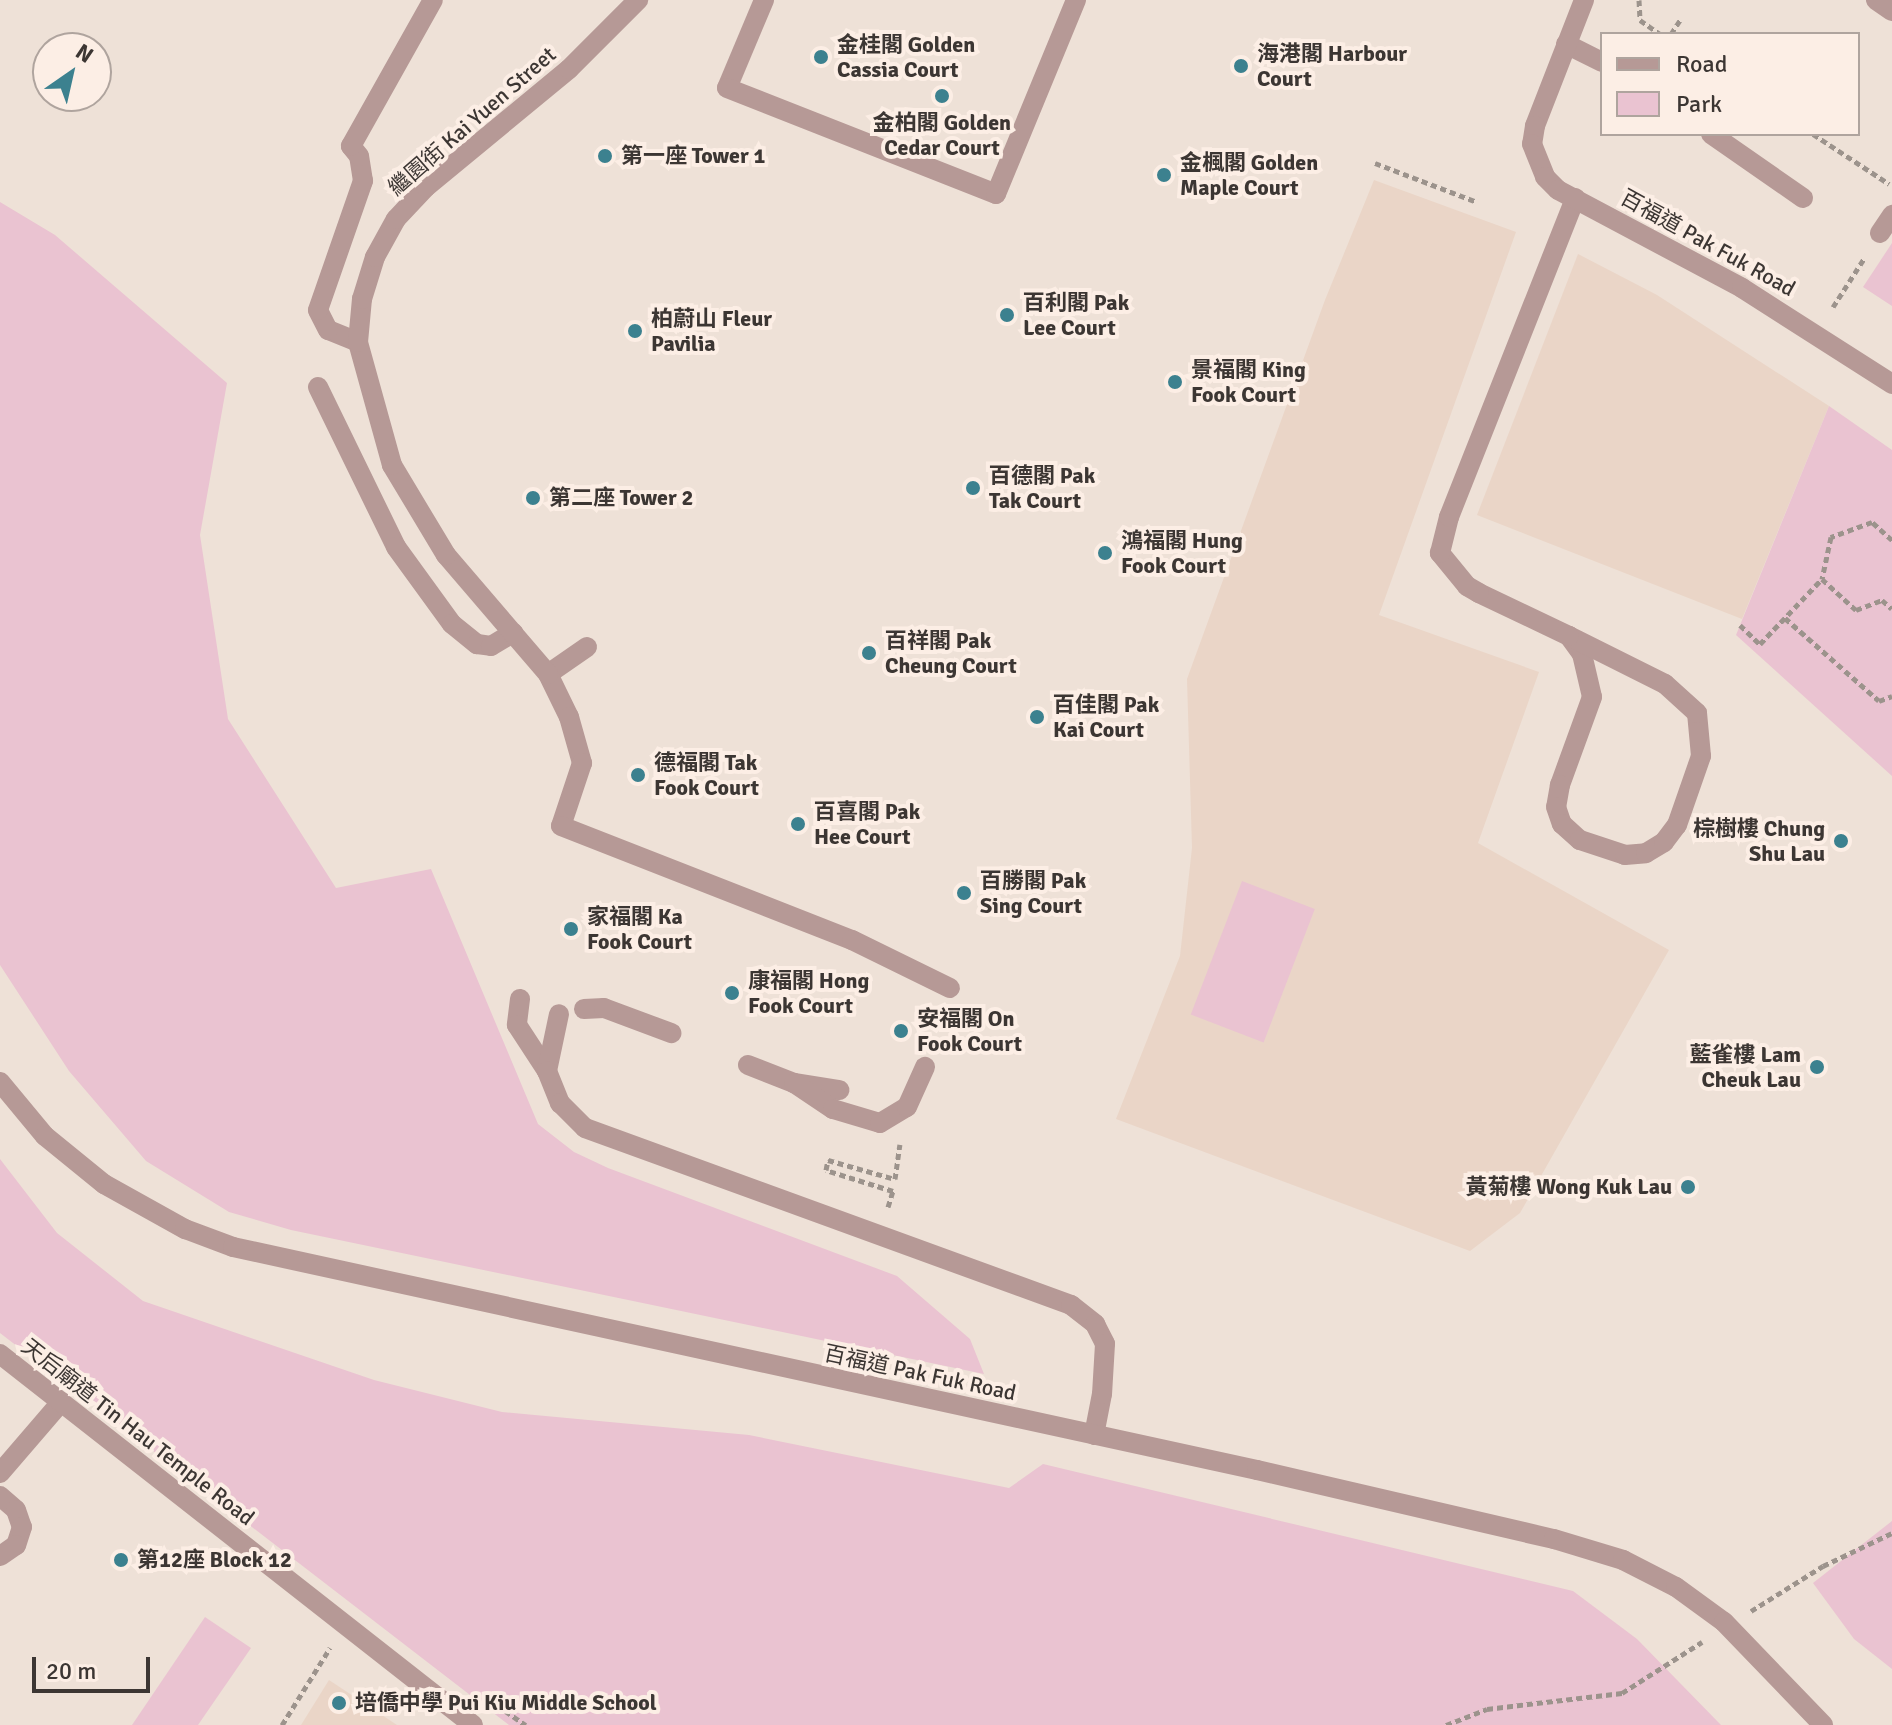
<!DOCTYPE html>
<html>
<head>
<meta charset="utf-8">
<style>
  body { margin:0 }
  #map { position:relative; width:1892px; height:1725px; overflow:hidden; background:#eee1d7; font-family:Signika,"Noto Sans TC",sans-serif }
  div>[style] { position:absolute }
  .built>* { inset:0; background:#ead5c7 }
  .green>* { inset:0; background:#eac3d1; transform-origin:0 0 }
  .path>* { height:5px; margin-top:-2.5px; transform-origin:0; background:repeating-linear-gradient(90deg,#9c938c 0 6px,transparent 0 10px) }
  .service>* { height:20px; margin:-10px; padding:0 10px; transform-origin:10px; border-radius:10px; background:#b69996 }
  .pedestrian>* { height:20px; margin:-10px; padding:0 10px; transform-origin:10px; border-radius:10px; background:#b69996 }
  .minor>* { height:20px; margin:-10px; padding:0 10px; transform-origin:10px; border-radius:10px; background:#b69996 }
  .tertiary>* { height:20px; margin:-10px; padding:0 10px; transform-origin:10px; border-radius:10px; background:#b69996 }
  .service-bridge>* { height:20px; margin:-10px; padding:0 10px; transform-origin:10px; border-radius:10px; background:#b69996 }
  .tertiary-bridge>* { height:20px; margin:-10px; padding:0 10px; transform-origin:10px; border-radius:10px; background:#b69996 }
  .dots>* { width:22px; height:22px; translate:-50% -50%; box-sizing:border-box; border:4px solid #fceee5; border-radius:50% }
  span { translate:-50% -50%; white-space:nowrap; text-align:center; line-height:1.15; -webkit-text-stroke:8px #fceee5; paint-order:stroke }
  .poi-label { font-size:22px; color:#3c3633; font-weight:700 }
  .left { translate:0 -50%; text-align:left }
  .right { translate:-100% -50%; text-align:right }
  .street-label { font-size:22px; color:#3c3633 }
  .legend { position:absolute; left:1600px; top:32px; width:260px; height:104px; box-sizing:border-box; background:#fceee5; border:2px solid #afa49e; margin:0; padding:10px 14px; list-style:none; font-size:24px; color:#3c3633 }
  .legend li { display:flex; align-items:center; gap:16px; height:40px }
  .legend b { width:40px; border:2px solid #afa49e }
  .north { position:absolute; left:32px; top:32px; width:80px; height:80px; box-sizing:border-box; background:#fceee5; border:2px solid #afa49e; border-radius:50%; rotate:34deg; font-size:22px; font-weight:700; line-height:32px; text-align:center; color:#3c3633 }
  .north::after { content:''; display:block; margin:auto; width:28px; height:36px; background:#3c818f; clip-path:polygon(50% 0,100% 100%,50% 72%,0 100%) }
  .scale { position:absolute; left:32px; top:1657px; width:118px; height:36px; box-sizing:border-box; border:4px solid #3c3633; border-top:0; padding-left:10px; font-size:24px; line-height:28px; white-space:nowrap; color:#3c3633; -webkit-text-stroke:6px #fceee5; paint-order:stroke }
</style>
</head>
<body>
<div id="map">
  <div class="built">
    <i style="clip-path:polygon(1374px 180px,1516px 232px,1379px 615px,1539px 672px,1478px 843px,1669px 950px,1520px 1213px,1470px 1251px,1116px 1119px,1180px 956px,1192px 848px,1187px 679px,1325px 300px)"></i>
    <i style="clip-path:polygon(1578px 254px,1657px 295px,1829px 406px,1742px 619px,1477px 515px)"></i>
    <i style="clip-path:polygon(329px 1680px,397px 1725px,301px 1725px)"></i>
  </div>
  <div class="green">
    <i style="clip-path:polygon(0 202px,55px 235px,227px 383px,200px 535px,228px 719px,336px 888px,431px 869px,538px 1124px,574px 1152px,608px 1168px,897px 1276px,970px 1339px,984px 1374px,291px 1230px,229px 1212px,146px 1161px,69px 1071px,0 965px)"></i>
    <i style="clip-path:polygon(1892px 243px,1892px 306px,1863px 287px)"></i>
    <i style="clip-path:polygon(1829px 406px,1892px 450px,1892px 776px,1736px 635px)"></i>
    <i style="left:1242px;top:881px;width:78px;height:143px;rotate:21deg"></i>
    <i style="clip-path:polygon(0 1159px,57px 1233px,143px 1301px,374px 1380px,502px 1412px,749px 1435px,1009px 1488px,1043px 1464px,1573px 1591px,1637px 1639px,1721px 1725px,509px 1725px,0 1333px)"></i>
    <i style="clip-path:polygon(1892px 1521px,1892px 1669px,1854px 1639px,1813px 1583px)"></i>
    <i style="clip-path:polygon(205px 1617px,251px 1648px,198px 1725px,132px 1725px)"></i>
  </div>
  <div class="path">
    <i style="left:1639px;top:0;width:20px;rotate:87deg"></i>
    <i style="left:1640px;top:20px;width:24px;rotate:35deg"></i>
    <i style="left:1671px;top:34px;width:17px;rotate:-57deg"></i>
    <i style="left:1813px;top:134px;width:91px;rotate:33.3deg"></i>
    <i style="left:1375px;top:163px;width:109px;rotate:20.9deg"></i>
    <i style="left:1833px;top:307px;width:59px;rotate:-57.4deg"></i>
    <i style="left:1892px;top:540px;width:27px;rotate:-138deg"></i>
    <i style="left:1872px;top:522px;width:44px;rotate:159.9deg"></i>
    <i style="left:1831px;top:537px;width:43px;rotate:102.1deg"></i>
    <i style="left:1822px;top:579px;width:46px;rotate:42.4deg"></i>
    <i style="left:1856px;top:610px;width:28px;rotate:-21deg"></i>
    <i style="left:1882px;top:600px;width:13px;rotate:42deg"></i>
    <i style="left:1785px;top:618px;width:125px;rotate:41.4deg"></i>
    <i style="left:1879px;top:701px;width:14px;rotate:-21deg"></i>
    <i style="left:1740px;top:625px;width:28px;rotate:44deg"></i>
    <i style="left:1760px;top:644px;width:90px;rotate:-46.4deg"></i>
    <i style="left:888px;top:1207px;width:17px;rotate:-73deg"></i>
    <i style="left:893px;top:1191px;width:70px;rotate:-162.6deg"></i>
    <i style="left:826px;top:1170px;width:10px;rotate:-79deg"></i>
    <i style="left:828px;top:1160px;width:70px;rotate:15.8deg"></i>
    <i style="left:895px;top:1179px;width:35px;rotate:-82deg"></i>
    <i style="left:1751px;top:1611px;width:85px;rotate:-32deg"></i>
    <i style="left:1823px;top:1566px;width:76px;rotate:-25.6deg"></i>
    <i style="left:497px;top:1705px;width:35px;rotate:35deg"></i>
    <i style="left:282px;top:1725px;width:91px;rotate:-58.1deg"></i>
    <i style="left:1446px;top:1725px;width:44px;rotate:-21.3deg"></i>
    <i style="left:1487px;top:1709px;width:136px;rotate:-6.8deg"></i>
    <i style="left:1622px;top:1693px;width:95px;rotate:-32.5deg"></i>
  </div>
  <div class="service">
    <i style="left:764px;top:0;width:95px;rotate:112.8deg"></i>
    <i style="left:727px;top:88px;width:289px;rotate:21.5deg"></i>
    <i style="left:996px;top:194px;width:210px;rotate:-67.6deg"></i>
    <i style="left:1566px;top:44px;width:40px;rotate:26.6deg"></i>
    <i style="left:1711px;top:134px;width:112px;rotate:34.8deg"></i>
    <i style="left:358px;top:342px;width:32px;rotate:-158deg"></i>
    <i style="left:328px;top:330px;width:22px;rotate:-117deg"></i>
    <i style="left:318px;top:310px;width:137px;rotate:-70.8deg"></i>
    <i style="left:363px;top:181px;width:25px;rotate:-99deg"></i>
    <i style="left:359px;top:156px;width:13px;rotate:-129deg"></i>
    <i style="left:351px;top:146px;width:167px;rotate:-60.7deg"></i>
    <i style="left:318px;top:387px;width:178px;rotate:64deg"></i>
    <i style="left:396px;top:547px;width:95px;rotate:54deg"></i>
    <i style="left:452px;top:624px;width:32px;rotate:39deg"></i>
    <i style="left:477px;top:644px;width:14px;rotate:8deg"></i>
    <i style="left:491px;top:646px;width:26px;rotate:-31deg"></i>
    <i style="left:1569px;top:636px;width:22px;rotate:54deg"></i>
    <i style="left:1582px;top:654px;width:44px;rotate:76.9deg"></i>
    <i style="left:1592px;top:697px;width:94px;rotate:110deg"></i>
    <i style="left:1560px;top:785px;width:22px;rotate:100deg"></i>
    <i style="left:1556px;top:807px;width:18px;rotate:71deg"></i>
    <i style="left:1562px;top:824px;width:24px;rotate:42deg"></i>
    <i style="left:1580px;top:840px;width:47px;rotate:18.4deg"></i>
    <i style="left:1625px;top:855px;width:21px;rotate:-5deg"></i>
    <i style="left:1646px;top:853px;width:21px;rotate:-31deg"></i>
    <i style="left:1664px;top:842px;width:21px;rotate:-53deg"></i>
    <i style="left:1677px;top:825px;width:73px;rotate:-70.8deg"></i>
    <i style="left:1701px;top:756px;width:43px;rotate:-95.3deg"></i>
    <i style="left:1697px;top:713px;width:43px;rotate:-137.8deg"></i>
    <i style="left:1665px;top:684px;width:107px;rotate:-153.4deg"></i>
    <i style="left:1569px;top:636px;width:100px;rotate:-154.5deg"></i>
    <i style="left:1479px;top:593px;width:14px;rotate:-150deg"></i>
    <i style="left:1467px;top:586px;width:43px;rotate:-129.3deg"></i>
    <i style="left:1440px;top:553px;width:37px;rotate:-76deg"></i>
    <i style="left:1449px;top:517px;width:343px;rotate:-68.4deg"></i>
    <i style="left:587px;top:647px;width:47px;rotate:145.3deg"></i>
    <i style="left:548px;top:674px;width:48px;rotate:64deg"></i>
    <i style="left:569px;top:717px;width:48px;rotate:74.2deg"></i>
    <i style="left:582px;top:763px;width:66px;rotate:108.4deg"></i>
    <i style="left:561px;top:826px;width:313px;rotate:21.4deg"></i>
    <i style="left:852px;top:940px;width:109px;rotate:26.1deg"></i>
    <i style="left:520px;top:999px;width:26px;rotate:97deg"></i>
    <i style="left:517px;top:1025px;width:55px;rotate:56.9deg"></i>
    <i style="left:584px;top:1009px;width:20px;rotate:-3deg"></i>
    <i style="left:604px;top:1008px;width:72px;rotate:20.5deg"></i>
    <i style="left:748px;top:1065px;width:49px;rotate:21.4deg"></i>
    <i style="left:794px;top:1083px;width:46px;rotate:8.8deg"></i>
    <i style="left:547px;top:1071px;width:58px;rotate:-78.1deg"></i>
    <i style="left:794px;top:1083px;width:47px;rotate:33.7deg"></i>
    <i style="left:833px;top:1109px;width:49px;rotate:16.6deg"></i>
    <i style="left:880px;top:1123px;width:31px;rotate:-31deg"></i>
    <i style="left:907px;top:1107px;width:44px;rotate:-65.8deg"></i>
    <i style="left:1094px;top:1435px;width:42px;rotate:-79deg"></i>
    <i style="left:0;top:1473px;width:94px;rotate:-49.3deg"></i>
    <i style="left:0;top:1496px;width:21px;rotate:41deg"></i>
    <i style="left:16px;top:1510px;width:18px;rotate:71deg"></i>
    <i style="left:22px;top:1527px;width:19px;rotate:108deg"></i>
    <i style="left:16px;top:1545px;width:19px;rotate:145deg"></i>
  </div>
  <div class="pedestrian">
    <i style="left:1880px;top:233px;width:22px;rotate:-56deg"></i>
  </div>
  <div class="minor">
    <i style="left:1876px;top:0;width:19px;rotate:35deg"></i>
    <i style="left:548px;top:674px;width:157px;rotate:-130.6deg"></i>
    <i style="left:446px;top:555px;width:105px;rotate:-121deg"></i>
    <i style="left:392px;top:465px;width:128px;rotate:-105.5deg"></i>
    <i style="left:358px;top:342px;width:43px;rotate:-84.7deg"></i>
    <i style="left:362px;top:299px;width:44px;rotate:-72.8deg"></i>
    <i style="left:375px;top:257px;width:43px;rotate:-61.1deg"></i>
    <i style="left:396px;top:219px;width:44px;rotate:-46.8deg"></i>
    <i style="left:426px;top:187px;width:185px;rotate:-39.5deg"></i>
    <i style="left:569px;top:69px;width:98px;rotate:-45deg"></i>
    <i style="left:0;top:1354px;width:601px;rotate:38.11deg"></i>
  </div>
  <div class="tertiary">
    <i style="left:1584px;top:0;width:135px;rotate:111.3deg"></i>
    <i style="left:1535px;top:126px;width:18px;rotate:99deg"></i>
    <i style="left:1532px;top:144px;width:35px;rotate:68deg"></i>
    <i style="left:1545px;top:177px;width:18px;rotate:45deg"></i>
    <i style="left:1558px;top:190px;width:208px;rotate:28deg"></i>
    <i style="left:1742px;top:288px;width:178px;rotate:32.6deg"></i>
    <i style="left:0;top:1082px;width:70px;rotate:50.2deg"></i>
    <i style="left:45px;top:1136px;width:76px;rotate:39.1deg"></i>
    <i style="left:104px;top:1184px;width:93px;rotate:29.1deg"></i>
    <i style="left:185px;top:1229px;width:51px;rotate:20.6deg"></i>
    <i style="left:233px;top:1247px;width:1048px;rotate:12.29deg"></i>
  </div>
  <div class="service-bridge">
    <i style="left:547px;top:1071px;width:35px;rotate:68deg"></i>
    <i style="left:560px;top:1103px;width:35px;rotate:45deg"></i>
    <i style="left:585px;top:1128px;width:517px;rotate:20.01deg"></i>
    <i style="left:1071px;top:1305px;width:31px;rotate:38deg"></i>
    <i style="left:1095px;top:1324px;width:22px;rotate:63deg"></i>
    <i style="left:1105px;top:1344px;width:50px;rotate:93.4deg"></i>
  </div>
  <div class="tertiary-bridge">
    <i style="left:1257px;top:1470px;width:305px;rotate:13.1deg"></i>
    <i style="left:1554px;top:1539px;width:72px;rotate:16.9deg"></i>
    <i style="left:1623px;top:1560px;width:59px;rotate:27deg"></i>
    <i style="left:1676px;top:1587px;width:59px;rotate:36.1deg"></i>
    <i style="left:1724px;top:1622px;width:143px;rotate:46.1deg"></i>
  </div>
  <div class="dots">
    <i style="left:821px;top:57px;background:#3c818f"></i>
    <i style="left:1241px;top:66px;background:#3c818f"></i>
    <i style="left:942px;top:96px;background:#3c818f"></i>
    <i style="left:605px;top:156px;background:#3c818f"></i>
    <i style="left:1164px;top:175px;background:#3c818f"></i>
    <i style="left:1007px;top:315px;background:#3c818f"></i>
    <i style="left:635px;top:331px;background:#3c818f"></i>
    <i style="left:1175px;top:382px;background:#3c818f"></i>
    <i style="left:973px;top:488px;background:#3c818f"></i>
    <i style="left:533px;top:498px;background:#3c818f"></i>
    <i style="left:1105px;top:553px;background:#3c818f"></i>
    <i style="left:869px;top:653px;background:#3c818f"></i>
    <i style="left:1037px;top:717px;background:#3c818f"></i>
    <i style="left:638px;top:775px;background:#3c818f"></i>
    <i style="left:798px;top:824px;background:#3c818f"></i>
    <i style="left:1841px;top:841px;background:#3c818f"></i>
    <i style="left:964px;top:893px;background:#3c818f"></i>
    <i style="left:571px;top:929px;background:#3c818f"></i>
    <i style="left:732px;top:993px;background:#3c818f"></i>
    <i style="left:901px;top:1031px;background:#3c818f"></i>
    <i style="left:1817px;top:1067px;background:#3c818f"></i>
    <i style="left:1688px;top:1187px;background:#3c818f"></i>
    <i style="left:121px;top:1560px;background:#3c818f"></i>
    <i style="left:339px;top:1703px;background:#3c818f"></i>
  </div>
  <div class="poi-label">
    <span class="left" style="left:837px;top:57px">金桂閣 Golden<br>Cassia Court</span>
    <span class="left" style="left:1257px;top:66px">海港閣 Harbour<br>Court</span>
    <span style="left:942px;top:135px">金柏閣 Golden<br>Cedar Court</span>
    <span class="left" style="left:621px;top:156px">第一座 Tower 1</span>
    <span class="left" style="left:1180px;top:175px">金楓閣 Golden<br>Maple Court</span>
    <span class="left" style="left:1023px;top:315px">百利閣 Pak<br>Lee Court</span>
    <span class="left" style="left:651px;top:331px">柏蔚山 Fleur<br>Pavilia</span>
    <span class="left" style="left:1191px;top:382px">景福閣 King<br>Fook Court</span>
    <span class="left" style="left:989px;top:488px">百德閣 Pak<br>Tak Court</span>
    <span class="left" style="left:549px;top:498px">第二座 Tower 2</span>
    <span class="left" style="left:1121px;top:553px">鴻福閣 Hung<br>Fook Court</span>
    <span class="left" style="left:885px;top:653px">百祥閣 Pak<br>Cheung Court</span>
    <span class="left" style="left:1053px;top:717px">百佳閣 Pak<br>Kai Court</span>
    <span class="left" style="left:654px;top:775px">德福閣 Tak<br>Fook Court</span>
    <span class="left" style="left:814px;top:824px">百喜閣 Pak<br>Hee Court</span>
    <span class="right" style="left:1825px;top:841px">棕樹樓 Chung<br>Shu Lau</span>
    <span class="left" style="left:980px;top:893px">百勝閣 Pak<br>Sing Court</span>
    <span class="left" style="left:587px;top:929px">家福閣 Ka<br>Fook Court</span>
    <span class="left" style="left:748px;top:993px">康福閣 Hong<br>Fook Court</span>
    <span class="left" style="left:917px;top:1031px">安福閣 On<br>Fook Court</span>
    <span class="right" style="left:1801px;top:1067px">藍雀樓 Lam<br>Cheuk Lau</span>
    <span class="right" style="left:1672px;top:1187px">黃菊樓 Wong Kuk Lau</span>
    <span class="left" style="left:137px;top:1560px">第12座 Block 12</span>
    <span class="left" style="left:355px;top:1703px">培僑中學 Pui Kiu Middle School</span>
  </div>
  <div class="street-label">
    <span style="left:472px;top:121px;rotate:-41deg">繼園街 Kai Yuen Street</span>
    <span style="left:1708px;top:243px;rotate:29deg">百福道 Pak Fuk Road</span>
    <span style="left:920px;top:1373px;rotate:12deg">百福道 Pak Fuk Road</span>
    <span style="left:138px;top:1432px;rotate:38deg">天后廟道 Tin Hau Temple Road</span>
  </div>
  <ul class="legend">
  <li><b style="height:10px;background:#b69996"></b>Road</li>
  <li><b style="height:22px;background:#eac3d1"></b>Park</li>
  </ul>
  <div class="north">N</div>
  <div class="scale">20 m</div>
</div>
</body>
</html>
